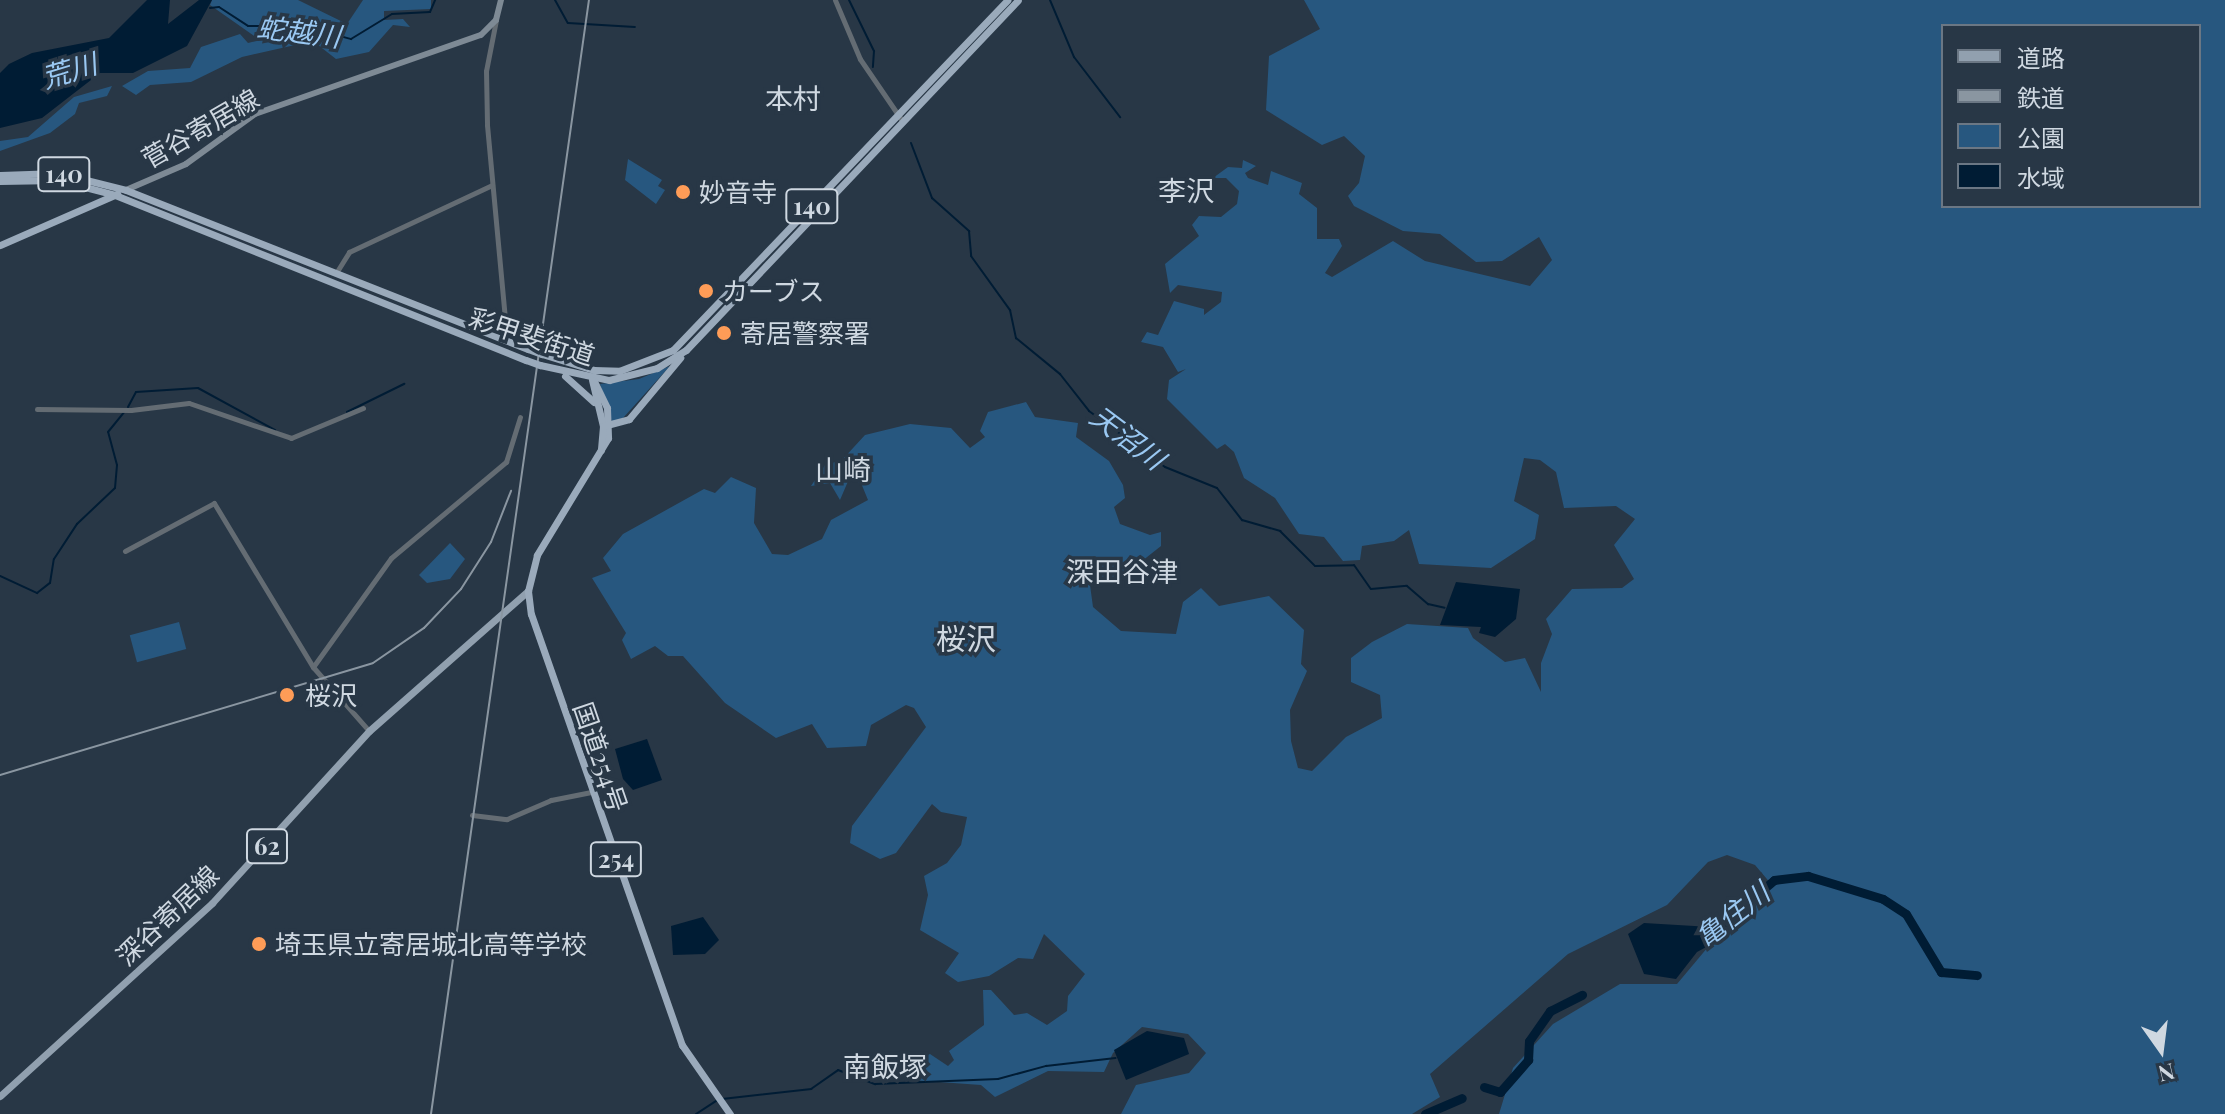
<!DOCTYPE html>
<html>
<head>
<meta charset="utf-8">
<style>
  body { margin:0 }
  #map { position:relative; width:2225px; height:1114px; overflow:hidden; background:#283746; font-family:"Playfair Display","Noto Sans JP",serif }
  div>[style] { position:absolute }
  .green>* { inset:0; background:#27577f; transform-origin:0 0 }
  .water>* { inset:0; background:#001c34 }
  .stream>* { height:2px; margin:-1px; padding:0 1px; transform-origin:1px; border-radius:1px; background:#001c34 }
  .river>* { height:9px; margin:-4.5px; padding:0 4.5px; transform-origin:4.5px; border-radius:4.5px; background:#001c34 }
  .tertiary>* { height:5px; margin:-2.5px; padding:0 2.5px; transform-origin:2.5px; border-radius:2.5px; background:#646c73 }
  .secondary>* { height:6px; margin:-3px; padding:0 3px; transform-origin:3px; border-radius:3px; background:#7e8a95 }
  .primary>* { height:7px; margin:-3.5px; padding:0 3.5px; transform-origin:3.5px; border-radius:3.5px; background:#91a0af }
  .trunk>* { height:7px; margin:-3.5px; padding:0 3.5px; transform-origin:3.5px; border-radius:3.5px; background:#9aaabb }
  .rail>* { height:2px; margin:-1px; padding:0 1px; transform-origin:1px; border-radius:1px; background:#8a96a1 }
  .trunk-bridge>* { height:7px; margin:-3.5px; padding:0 3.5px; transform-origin:3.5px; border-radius:3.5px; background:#9aaabb }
  .dots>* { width:22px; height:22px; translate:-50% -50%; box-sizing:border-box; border:4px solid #283746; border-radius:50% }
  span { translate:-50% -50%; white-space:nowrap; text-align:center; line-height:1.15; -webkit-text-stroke:7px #283746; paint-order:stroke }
  .shield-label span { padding:2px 6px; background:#283746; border:2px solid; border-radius:6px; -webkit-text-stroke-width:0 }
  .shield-label { font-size:24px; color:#cfd8e1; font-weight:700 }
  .street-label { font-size:26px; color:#cfd8e1 }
  .poi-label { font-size:26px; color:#cfd8e1 }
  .left { translate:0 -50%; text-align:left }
  .water-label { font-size:28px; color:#9ac8f2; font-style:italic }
  .neighbourhood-label { font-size:28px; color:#cfd8e1 }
  .quarter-label { font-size:30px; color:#cfd8e1 }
  .legend { position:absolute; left:1941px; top:24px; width:260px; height:184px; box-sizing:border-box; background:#283746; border:2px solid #6b7784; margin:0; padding:10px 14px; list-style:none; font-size:24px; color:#cfd8e1 }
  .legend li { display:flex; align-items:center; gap:16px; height:40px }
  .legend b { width:40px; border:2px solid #6b7784 }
  .north { position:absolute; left:2121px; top:1010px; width:80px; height:80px; -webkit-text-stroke:6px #283746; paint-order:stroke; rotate:166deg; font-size:22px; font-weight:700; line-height:32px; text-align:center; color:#cfd8e1 }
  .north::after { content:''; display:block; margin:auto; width:28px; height:36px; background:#cfd8e1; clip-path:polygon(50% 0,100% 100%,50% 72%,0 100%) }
</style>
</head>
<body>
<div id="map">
  <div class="green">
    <i style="clip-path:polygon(212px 0,298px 0,347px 24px,363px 0,431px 0,431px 9px,384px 11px,384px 20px,403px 19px,410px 27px,393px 25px,369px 52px,336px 59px,313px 41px,242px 57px,191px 82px,150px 85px,136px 95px,122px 86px,148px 71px,190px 68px,201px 47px,240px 34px,248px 43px,260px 40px,210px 5px)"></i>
    <i style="clip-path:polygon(evenodd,1304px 0,2225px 0,2225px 1114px,1499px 1114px,1513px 1068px,1553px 1024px,1620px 984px,1677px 984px,1708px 947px,1725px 940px,1735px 918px,1772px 885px,1755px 865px,1727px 855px,1708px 862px,1667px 905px,1568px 954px,1430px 1074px,1440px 1097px,1412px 1114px,1121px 1114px,1136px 1085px,1189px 1073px,1206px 1053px,1188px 1034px,1142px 1027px,1113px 1053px,1104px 1072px,1048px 1071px,995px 1097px,981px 1085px,911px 1080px,921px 1058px,930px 1054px,948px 1066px,954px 1060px,949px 1051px,984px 1025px,983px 990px,991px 990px,1014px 1015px,1027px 1013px,1047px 1025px,1067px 1011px,1068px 996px,1085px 974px,1044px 934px,1033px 959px,1018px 958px,989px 976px,958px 982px,945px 973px,959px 953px,920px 930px,928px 895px,924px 876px,947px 863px,961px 845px,967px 817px,941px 812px,932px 804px,896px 853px,880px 859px,850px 843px,852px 826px,926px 727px,914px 708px,906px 705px,871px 725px,866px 746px,827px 748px,812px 724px,776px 738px,725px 703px,683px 656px,668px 656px,655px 646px,631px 659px,622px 640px,626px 633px,592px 578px,611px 571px,603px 558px,623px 534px,704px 489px,715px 493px,731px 477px,756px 488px,754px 523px,772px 554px,788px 555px,822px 539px,831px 520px,868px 500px,861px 483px,849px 479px,840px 500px,830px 483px,811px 486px,825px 465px,842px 460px,865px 435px,910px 424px,951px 428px,970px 448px,985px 437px,980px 431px,988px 412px,1026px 402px,1035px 417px,1078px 423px,1076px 437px,1109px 461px,1123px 485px,1125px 498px,1114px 507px,1120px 524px,1150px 535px,1161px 532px,1161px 546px,1123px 576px,1090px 585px,1093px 607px,1121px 631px,1176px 634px,1183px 602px,1201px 588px,1219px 606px,1269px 596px,1304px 630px,1301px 664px,1307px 671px,1290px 710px,1291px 741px,1298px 768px,1312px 771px,1346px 737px,1382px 718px,1380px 695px,1351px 682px,1351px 658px,1372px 642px,1407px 624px,1468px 628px,1473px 638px,1505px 662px,1525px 658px,1541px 692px,1541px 663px,1552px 634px,1546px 619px,1572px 589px,1622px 588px,1634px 579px,1614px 545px,1635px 519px,1616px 506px,1564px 508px,1556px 472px,1540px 460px,1524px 458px,1514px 501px,1539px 515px,1535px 539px,1491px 568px,1419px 564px,1409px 530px,1394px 541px,1362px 546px,1360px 560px,1343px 561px,1324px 537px,1299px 534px,1275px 498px,1244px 478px,1234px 452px,1225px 444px,1217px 449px,1167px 399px,1169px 380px,1186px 369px,1178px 372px,1163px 347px,1141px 342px,1147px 332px,1158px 335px,1174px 301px,1204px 309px,1204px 315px,1221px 302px,1222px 292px,1178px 285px,1170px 293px,1165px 264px,1199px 236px,1192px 225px,1199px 216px,1221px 217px,1237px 204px,1239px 191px,1226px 178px,1213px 178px,1228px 167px,1242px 168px,1243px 160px,1256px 166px,1245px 173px,1248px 178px,1268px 185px,1271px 171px,1302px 183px,1299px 194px,1317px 208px,1317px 239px,1339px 239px,1342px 246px,1325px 273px,1332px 277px,1393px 241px,1425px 261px,1530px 286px,1552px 260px,1539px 237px,1502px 261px,1476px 262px,1440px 234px,1403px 231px,1354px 206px,1348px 196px,1359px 183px,1365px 156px,1344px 136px,1322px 145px,1266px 110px,1269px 56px,1320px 29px,1304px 0,1943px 26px,2199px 26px,2199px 206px,1943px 206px,1943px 26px)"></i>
    <i style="clip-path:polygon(112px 86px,107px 96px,79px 103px,75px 114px,50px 133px,0 151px,0 141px,28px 137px,74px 97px)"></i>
    <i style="clip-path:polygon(628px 159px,662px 180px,658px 186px,665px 190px,656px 204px,625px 180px)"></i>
    <i style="clip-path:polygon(670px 366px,623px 418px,612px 422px,600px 384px,639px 379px)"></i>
    <i style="clip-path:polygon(450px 543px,465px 559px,450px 579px,427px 583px,419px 575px)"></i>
    <i style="left:179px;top:622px;width:28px;height:51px;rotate:75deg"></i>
  </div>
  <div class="water">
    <i style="clip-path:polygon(147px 0,170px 0,168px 24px,199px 0,212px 0,187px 46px,133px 73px,100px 73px,42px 118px,0 128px,0 73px,9px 64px,32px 53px,109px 38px)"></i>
    <i style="clip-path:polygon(1456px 582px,1520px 589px,1516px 619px,1495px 637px,1479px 633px,1481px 627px,1440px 625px)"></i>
    <i style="clip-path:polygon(647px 739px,662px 780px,633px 790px,623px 779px,615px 749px)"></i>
    <i style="clip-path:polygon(703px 917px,719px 940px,705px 954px,673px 955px,671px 926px)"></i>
    <i style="clip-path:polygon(1644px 923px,1711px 927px,1723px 938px,1697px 952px,1676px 979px,1644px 974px,1628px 934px)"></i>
    <i style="clip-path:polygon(1147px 1031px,1184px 1038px,1189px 1054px,1126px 1080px,1114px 1050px)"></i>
  </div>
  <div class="stream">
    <i style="left:555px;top:0;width:26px;rotate:61deg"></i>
    <i style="left:568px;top:23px;width:67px;rotate:3.4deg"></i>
    <i style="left:849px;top:0;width:57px;rotate:63.9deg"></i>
    <i style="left:874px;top:51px;width:16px;rotate:94deg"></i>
    <i style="left:1050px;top:0;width:62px;rotate:67.2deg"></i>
    <i style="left:1074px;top:57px;width:76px;rotate:52.5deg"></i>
    <i style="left:210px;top:8px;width:9px;rotate:-6deg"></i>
    <i style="left:219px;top:7px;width:35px;rotate:33deg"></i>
    <i style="left:248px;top:26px;width:55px"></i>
    <i style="left:303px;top:26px;width:50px;rotate:15.2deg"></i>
    <i style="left:351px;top:39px;width:48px;rotate:-31.4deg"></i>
    <i style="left:392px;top:14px;width:38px;rotate:-3deg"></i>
    <i style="left:430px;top:12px;width:13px;rotate:-67deg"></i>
    <i style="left:911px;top:143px;width:59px;rotate:69.1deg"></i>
    <i style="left:932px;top:198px;width:50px;rotate:41.7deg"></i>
    <i style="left:969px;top:231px;width:25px;rotate:85deg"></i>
    <i style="left:971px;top:256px;width:67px;rotate:54.2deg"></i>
    <i style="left:1010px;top:310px;width:29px;rotate:78deg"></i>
    <i style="left:1016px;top:338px;width:57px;rotate:39.3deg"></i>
    <i style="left:1060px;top:374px;width:47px;rotate:51.9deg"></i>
    <i style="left:1089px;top:411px;width:94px;rotate:36.4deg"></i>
    <i style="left:1165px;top:467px;width:56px;rotate:22deg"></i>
    <i style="left:1217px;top:488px;width:41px;rotate:52deg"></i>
    <i style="left:1242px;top:520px;width:40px;rotate:16deg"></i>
    <i style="left:1280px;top:531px;width:49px;rotate:45deg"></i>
    <i style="left:1315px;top:566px;width:39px;rotate:-1deg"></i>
    <i style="left:1354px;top:565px;width:29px;rotate:55deg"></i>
    <i style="left:1371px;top:589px;width:36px;rotate:-5deg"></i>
    <i style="left:1407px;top:586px;width:28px;rotate:41deg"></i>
    <i style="left:1428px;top:604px;width:17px;rotate:13deg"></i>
    <i style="left:128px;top:407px;width:17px;rotate:-62deg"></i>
    <i style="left:136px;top:392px;width:62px;rotate:-3.7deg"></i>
    <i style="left:198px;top:388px;width:88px;rotate:28.6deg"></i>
    <i style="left:347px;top:412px;width:64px;rotate:-26.2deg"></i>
    <i style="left:0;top:576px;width:41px;rotate:24.7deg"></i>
    <i style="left:37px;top:593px;width:16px;rotate:-38deg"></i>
    <i style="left:50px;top:583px;width:24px;rotate:-81deg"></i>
    <i style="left:54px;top:559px;width:42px;rotate:-56.7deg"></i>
    <i style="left:77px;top:524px;width:52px;rotate:-43.5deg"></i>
    <i style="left:115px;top:488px;width:23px;rotate:-85deg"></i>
    <i style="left:117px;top:465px;width:34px;rotate:-105deg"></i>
    <i style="left:108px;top:432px;width:26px;rotate:-51deg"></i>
    <i style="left:722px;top:1099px;width:90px;rotate:-6.4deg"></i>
    <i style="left:811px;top:1089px;width:33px;rotate:-35deg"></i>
    <i style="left:838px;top:1070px;width:40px;rotate:21deg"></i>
    <i style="left:875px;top:1084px;width:123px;rotate:-2.3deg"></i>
    <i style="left:998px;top:1079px;width:50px;rotate:-15.2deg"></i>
    <i style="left:1046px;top:1066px;width:70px;rotate:-6.5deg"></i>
    <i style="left:696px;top:1114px;width:24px;rotate:-33deg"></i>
  </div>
  <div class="river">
    <i style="left:1709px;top:935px;width:85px;rotate:-40.2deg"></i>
    <i style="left:1774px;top:880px;width:34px;rotate:-7deg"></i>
    <i style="left:1808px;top:876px;width:78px;rotate:17deg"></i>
    <i style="left:1883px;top:899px;width:27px;rotate:33deg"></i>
    <i style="left:1906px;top:914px;width:68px;rotate:58.9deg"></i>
    <i style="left:1941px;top:972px;width:36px;rotate:5deg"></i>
    <i style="left:1484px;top:1087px;width:17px;rotate:17deg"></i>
    <i style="left:1500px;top:1092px;width:43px;rotate:-48.8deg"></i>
    <i style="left:1528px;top:1060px;width:19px;rotate:-87deg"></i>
    <i style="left:1529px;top:1041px;width:37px;rotate:-55deg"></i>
    <i style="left:1550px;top:1011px;width:36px;rotate:-27deg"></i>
    <i style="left:1425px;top:1114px;width:40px;rotate:-23.4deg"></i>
  </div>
  <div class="tertiary">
    <i style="left:835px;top:0;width:64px;rotate:67deg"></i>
    <i style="left:860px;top:59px;width:76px;rotate:55.7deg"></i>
    <i style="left:496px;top:20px;width:52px;rotate:101.1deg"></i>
    <i style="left:486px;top:71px;width:54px;rotate:88.9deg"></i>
    <i style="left:487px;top:125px;width:204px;rotate:84.7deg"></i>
    <i style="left:336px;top:273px;width:25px;rotate:-58deg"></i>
    <i style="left:349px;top:252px;width:158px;rotate:-25.1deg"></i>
    <i style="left:37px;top:409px;width:94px;rotate:0.6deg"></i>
    <i style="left:131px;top:410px;width:58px;rotate:-6.9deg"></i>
    <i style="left:189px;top:403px;width:108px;rotate:18.9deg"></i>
    <i style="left:291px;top:438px;width:78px;rotate:-22.6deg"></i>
    <i style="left:125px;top:551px;width:101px;rotate:-28.3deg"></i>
    <i style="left:214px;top:503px;width:192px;rotate:58.9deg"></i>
    <i style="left:313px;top:667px;width:85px;rotate:48.8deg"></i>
    <i style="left:313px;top:667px;width:134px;rotate:-54.4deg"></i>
    <i style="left:391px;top:558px;width:150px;rotate:-39.9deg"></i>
    <i style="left:506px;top:462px;width:47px;rotate:-72.7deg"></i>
    <i style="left:472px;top:815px;width:35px;rotate:7deg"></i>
    <i style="left:507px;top:819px;width:48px;rotate:-23.4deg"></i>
    <i style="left:551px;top:800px;width:41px;rotate:-11.3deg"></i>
  </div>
  <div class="secondary">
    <i style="left:126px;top:190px;width:65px;rotate:-23.4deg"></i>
    <i style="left:186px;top:164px;width:85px;rotate:-35.9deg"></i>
    <i style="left:255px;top:114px;width:239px;rotate:-19.3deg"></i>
    <i style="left:481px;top:35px;width:21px;rotate:-45deg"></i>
    <i style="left:496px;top:20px;width:21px;rotate:-76deg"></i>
  </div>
  <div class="primary">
    <i style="left:0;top:1096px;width:287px;rotate:-42.3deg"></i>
    <i style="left:212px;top:903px;width:233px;rotate:-47.6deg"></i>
    <i style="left:369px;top:731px;width:212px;rotate:-41.4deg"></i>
  </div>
  <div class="trunk">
    <i style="left:0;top:175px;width:58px;rotate:-2deg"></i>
    <i style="left:58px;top:173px;width:70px;rotate:14deg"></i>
    <i style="left:126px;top:190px;width:432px;rotate:21.6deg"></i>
    <i style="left:0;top:181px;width:58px;rotate:-1deg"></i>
    <i style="left:58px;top:180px;width:59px;rotate:14.7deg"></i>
    <i style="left:115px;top:195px;width:443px;rotate:21.9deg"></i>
    <i style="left:0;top:245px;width:128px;rotate:-23.6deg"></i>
    <i style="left:542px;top:354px;width:54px;rotate:17.1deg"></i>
    <i style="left:594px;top:370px;width:25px;rotate:2deg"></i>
    <i style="left:619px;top:371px;width:58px;rotate:-21.3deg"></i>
    <i style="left:673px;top:350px;width:484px;rotate:-46.3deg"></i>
    <i style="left:540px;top:365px;width:71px;rotate:12.3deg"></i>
    <i style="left:609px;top:380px;width:49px;rotate:-14deg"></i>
    <i style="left:657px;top:368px;width:34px;rotate:-32deg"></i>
    <i style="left:686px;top:350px;width:482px;rotate:-46.5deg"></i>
    <i style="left:565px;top:376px;width:39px;rotate:42deg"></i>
    <i style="left:593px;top:379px;width:32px;rotate:64deg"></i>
    <i style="left:607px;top:408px;width:30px;rotate:88deg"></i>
    <i style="left:608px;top:438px;width:137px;rotate:121.3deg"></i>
    <i style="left:537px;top:555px;width:37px;rotate:104deg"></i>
    <i style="left:528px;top:591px;width:23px;rotate:83deg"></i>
    <i style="left:531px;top:614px;width:457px;rotate:70.7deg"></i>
    <i style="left:682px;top:1045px;width:84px;rotate:55.2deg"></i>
    <i style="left:592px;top:380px;width:47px;rotate:76.6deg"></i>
    <i style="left:603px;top:426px;width:24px;rotate:95deg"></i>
    <i style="left:603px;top:426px;width:27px;rotate:-15deg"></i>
    <i style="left:629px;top:419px;width:80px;rotate:-50.1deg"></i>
  </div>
  <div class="rail">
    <i style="left:0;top:775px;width:389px;rotate:-16.7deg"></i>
    <i style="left:373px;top:663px;width:62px;rotate:-34.5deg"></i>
    <i style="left:424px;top:628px;width:54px;rotate:-46.5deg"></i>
    <i style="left:461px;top:589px;width:56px;rotate:-57.4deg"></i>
    <i style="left:491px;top:542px;width:55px;rotate:-68.6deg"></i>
    <i style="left:431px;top:1114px;width:1125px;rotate:-81.93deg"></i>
  </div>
  <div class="trunk-bridge">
    <i style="left:528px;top:349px;width:15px;rotate:20deg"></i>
    <i style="left:526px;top:360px;width:15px;rotate:20deg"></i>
  </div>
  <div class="dots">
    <i style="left:683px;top:192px;background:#fe9c57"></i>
    <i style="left:706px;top:291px;background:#fe9c57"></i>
    <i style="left:724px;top:333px;background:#fe9c57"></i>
    <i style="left:287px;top:695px;background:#fe9c57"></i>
    <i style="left:259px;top:944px;background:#fe9c57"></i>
  </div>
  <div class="shield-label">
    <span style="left:64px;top:174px">140</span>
    <span style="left:812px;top:206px">140</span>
    <span style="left:267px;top:846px">62</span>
    <span style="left:616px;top:859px">254</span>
  </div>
  <div class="street-label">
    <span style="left:200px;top:128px;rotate:-30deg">菅谷寄居線</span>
    <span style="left:532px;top:336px;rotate:18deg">彩甲斐街道</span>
    <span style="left:601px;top:757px;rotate:71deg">国道254号</span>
    <span style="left:167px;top:915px;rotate:-44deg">深谷寄居線</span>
  </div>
  <div class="poi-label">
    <span class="left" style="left:699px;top:192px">妙音寺</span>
    <span class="left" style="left:722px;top:291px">カーブス</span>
    <span class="left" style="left:740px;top:333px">寄居警察署</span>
    <span class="left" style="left:305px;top:695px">桜沢</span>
    <span class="left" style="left:275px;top:944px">埼玉県立寄居城北高等学校</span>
  </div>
  <div class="water-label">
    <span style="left:299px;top:31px;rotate:7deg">蛇越川</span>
    <span style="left:69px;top:70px;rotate:-17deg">荒川</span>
    <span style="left:1128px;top:437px;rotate:37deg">天沼川</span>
    <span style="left:1732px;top:914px;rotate:-38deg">亀住川</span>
  </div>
  <div class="neighbourhood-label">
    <span style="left:793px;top:98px">本村</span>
    <span style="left:1186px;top:190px">李沢</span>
    <span style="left:843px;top:469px">山崎</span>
    <span style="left:1122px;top:571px">深田谷津</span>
    <span style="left:885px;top:1066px">南飯塚</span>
  </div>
  <div class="quarter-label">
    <span style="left:966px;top:638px">桜沢</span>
  </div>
  <ul class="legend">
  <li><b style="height:10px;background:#91a0af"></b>道路</li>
  <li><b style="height:10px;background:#8a96a1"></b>鉄道</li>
  <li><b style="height:22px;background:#27577f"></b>公園</li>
  <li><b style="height:22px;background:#001c34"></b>水域</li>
  </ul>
  <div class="north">N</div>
</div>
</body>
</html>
